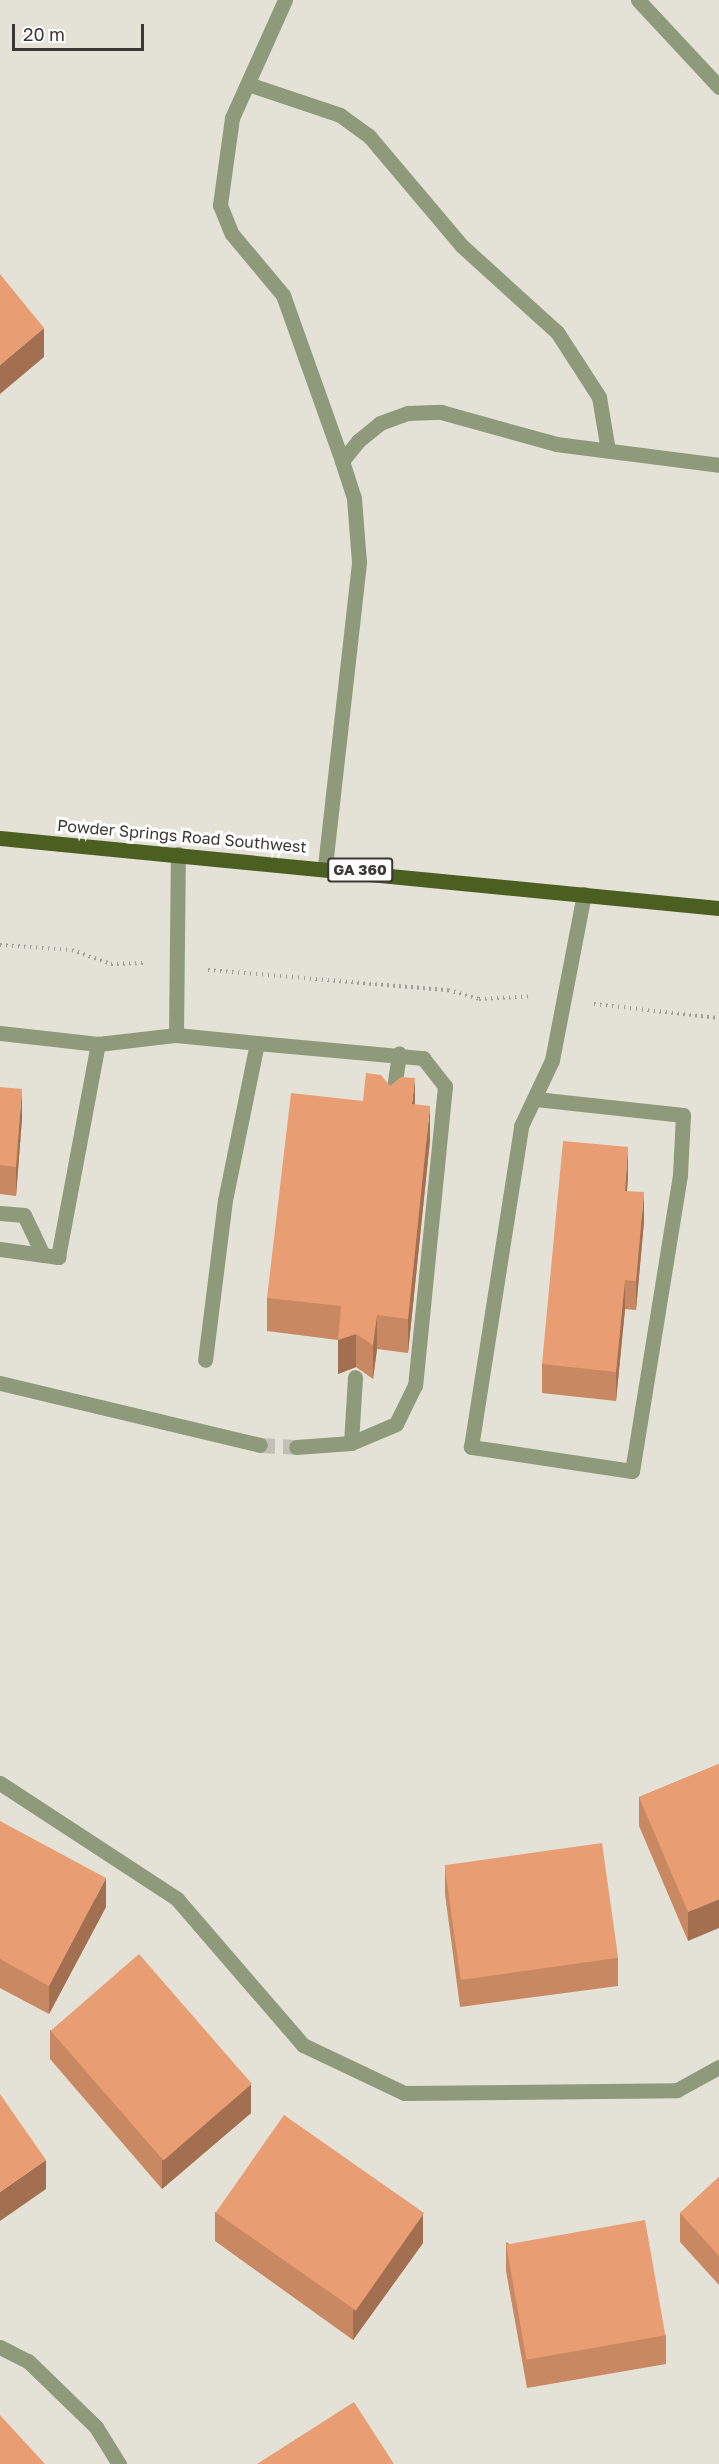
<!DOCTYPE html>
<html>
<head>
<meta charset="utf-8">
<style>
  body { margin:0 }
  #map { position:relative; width:719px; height:2464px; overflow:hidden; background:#e4e2d7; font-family:"Golos Text",sans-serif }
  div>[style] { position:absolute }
  .minor-tunnel>* { height:15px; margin-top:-7.5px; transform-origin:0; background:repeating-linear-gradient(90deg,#c2c0b6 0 15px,transparent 0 23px) }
  .path>* { height:4px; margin-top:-2px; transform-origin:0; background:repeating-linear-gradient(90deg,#a09e96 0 1.5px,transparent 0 6px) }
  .minor>* { height:15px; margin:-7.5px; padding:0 7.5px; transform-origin:7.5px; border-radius:7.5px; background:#8e9a7a }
  .major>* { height:15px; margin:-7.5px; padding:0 7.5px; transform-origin:7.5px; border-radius:7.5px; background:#4b5f21 }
  .wall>* { inset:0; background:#c88862 }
  .shaded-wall>* { inset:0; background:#a26f50 }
  .building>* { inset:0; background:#e89e72; transform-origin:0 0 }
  span { translate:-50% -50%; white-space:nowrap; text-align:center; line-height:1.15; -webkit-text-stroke:6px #fff; paint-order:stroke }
  .shield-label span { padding:2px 4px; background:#fff; border:2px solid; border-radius:4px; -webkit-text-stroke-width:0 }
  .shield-label { font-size:15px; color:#393834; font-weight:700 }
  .street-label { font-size:16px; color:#393834 }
  .scale { position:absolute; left:12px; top:24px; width:132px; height:27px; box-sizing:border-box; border:3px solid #393834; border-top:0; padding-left:8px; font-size:18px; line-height:21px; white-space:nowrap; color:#393834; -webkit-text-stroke:4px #fff; paint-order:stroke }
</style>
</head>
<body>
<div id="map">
  <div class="minor-tunnel">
    <i style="left:260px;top:1445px;width:36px;rotate:3deg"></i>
  </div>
  <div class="path">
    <i style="left:0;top:945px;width:72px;rotate:4deg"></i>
    <i style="left:72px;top:950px;width:41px;rotate:19.7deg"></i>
    <i style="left:111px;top:964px;width:36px;rotate:-2deg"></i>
    <i style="left:208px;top:970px;width:241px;rotate:4.8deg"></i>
    <i style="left:448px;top:990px;width:32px;rotate:16deg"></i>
    <i style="left:479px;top:999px;width:54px;rotate:-3.2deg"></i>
    <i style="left:594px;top:1004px;width:126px;rotate:6.4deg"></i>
  </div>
  <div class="minor">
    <i style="left:285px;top:0;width:129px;rotate:114.2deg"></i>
    <i style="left:232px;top:118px;width:88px;rotate:97.9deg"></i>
    <i style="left:220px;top:205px;width:31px;rotate:68deg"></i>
    <i style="left:232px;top:234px;width:80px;rotate:50.1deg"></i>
    <i style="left:283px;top:295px;width:176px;rotate:70.4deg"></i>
    <i style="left:638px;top:0;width:119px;rotate:47deg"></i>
    <i style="left:248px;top:84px;width:97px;rotate:18.6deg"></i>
    <i style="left:340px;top:115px;width:36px;rotate:36deg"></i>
    <i style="left:369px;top:136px;width:144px;rotate:49.8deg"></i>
    <i style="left:462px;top:246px;width:128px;rotate:42.2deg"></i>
    <i style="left:557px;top:332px;width:77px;rotate:57.1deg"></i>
    <i style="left:599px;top:397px;width:54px;rotate:80.4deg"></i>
    <i style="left:325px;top:866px;width:306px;rotate:-83.6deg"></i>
    <i style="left:359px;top:562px;width:64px;rotate:-94.5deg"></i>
    <i style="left:354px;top:498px;width:39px;rotate:-108deg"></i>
    <i style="left:342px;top:461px;width:26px;rotate:-51deg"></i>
    <i style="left:358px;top:441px;width:28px;rotate:-39deg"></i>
    <i style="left:380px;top:423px;width:30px;rotate:-20deg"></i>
    <i style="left:408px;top:413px;width:33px;rotate:-2deg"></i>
    <i style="left:441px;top:412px;width:119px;rotate:15.5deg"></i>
    <i style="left:556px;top:444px;width:164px;rotate:7.3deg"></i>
    <i style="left:0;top:1033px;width:99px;rotate:6.4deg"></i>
    <i style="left:98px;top:1044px;width:79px;rotate:-6.6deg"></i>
    <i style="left:176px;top:1035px;width:181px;rotate:-89.4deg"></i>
    <i style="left:176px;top:1035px;width:81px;rotate:5.6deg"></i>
    <i style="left:257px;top:1043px;width:160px;rotate:101.5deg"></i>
    <i style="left:225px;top:1200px;width:161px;rotate:97.1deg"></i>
    <i style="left:257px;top:1043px;width:167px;rotate:5.2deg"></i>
    <i style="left:423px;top:1058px;width:36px;rotate:52deg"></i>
    <i style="left:445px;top:1086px;width:301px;rotate:95.7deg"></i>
    <i style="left:415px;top:1385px;width:43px;rotate:116deg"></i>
    <i style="left:396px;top:1424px;width:49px;rotate:157.1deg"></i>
    <i style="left:351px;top:1443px;width:55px;rotate:175.8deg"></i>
    <i style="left:536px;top:1099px;width:148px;rotate:6.2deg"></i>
    <i style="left:683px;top:1115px;width:60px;rotate:92.9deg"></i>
    <i style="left:680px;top:1175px;width:300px;rotate:99.2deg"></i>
    <i style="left:632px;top:1471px;width:163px;rotate:-171.5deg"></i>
    <i style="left:471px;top:1447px;width:325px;rotate:-81.1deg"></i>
    <i style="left:521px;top:1126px;width:73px;rotate:-64.8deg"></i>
    <i style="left:552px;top:1060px;width:169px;rotate:-79.1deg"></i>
    <i style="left:392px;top:1101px;width:48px;rotate:-81.5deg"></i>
    <i style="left:0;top:1213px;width:24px;rotate:5deg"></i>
    <i style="left:24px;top:1215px;width:44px;rotate:64.6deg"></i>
    <i style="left:0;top:1249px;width:59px;rotate:7.9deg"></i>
    <i style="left:58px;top:1257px;width:217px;rotate:-79.4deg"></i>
    <i style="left:0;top:1383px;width:267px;rotate:13.4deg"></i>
    <i style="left:351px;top:1443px;width:66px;rotate:-86.5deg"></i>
    <i style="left:0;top:1783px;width:212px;rotate:33.2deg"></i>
    <i style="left:177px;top:1899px;width:193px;rotate:49.2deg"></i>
    <i style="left:303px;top:2045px;width:112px;rotate:25.4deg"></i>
    <i style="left:404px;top:2093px;width:273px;rotate:-0.6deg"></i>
    <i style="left:677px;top:2090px;width:48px;rotate:-28.7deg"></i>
    <i style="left:0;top:2347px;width:31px;rotate:27deg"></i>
    <i style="left:28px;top:2361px;width:95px;rotate:44.1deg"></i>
    <i style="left:96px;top:2427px;width:44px;rotate:58.1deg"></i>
  </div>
  <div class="major">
    <i style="left:0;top:838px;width:722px;rotate:5.56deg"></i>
  </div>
  <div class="wall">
    <i style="clip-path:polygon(390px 1086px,415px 1104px,430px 1140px,408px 1353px,377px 1349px,373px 1379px,356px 1367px,338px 1374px,338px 1340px,267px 1331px,267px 1298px)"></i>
    <i style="clip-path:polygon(0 1087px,22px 1118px,16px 1196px,0 1194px)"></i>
    <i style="clip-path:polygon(628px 1176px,627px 1191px,644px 1221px,636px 1310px,625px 1309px,616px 1401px,542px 1393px,542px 1364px)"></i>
    <i style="clip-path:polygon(719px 1764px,688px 1941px,639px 1826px,639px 1797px)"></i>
    <i style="clip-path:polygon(0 1821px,106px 1907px,49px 2014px,0 1988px)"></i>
    <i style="clip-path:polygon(445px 1865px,618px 1958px,618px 1986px,460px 2007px,445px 1894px)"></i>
    <i style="clip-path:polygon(50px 2030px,251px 2113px,162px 2189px,50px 2059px)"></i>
    <i style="clip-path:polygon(719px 2177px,719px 2285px,680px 2242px,680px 2213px)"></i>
    <i style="clip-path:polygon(215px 2212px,423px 2243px,353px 2340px,215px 2241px)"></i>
    <i style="clip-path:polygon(506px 2242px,666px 2335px,666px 2364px,527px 2388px,506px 2271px)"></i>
  </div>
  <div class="shaded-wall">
    <i style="clip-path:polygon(44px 328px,44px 357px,0 394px,0 365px)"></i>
    <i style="clip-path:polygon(415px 1078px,415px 1112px,412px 1104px)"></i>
    <i style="clip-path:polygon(22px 1089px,22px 1118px,16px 1196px,16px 1167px)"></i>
    <i style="clip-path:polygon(430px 1106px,430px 1140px,408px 1353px,408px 1319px)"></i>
    <i style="clip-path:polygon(628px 1147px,628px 1176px,625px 1220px,625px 1191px)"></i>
    <i style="clip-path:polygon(644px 1192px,644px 1221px,636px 1310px,636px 1281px)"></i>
    <i style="clip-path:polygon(625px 1280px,625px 1309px,616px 1401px,616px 1372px)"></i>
    <i style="clip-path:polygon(377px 1315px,377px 1349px,373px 1379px,373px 1345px)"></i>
    <i style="clip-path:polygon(356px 1334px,356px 1367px,338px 1374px,338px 1340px)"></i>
    <i style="clip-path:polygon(106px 1878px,106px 1907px,49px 2014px,49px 1986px)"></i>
    <i style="clip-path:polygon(719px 1899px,719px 1928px,688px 1941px,688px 1912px)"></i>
    <i style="clip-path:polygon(251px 2084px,251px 2113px,162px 2189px,162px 2160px)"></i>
    <i style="clip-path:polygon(46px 2160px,46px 2189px,0 2221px,0 2192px)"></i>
    <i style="clip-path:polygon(423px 2214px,423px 2243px,353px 2340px,353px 2311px)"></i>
  </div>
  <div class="building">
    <i style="clip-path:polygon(0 274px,44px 328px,0 365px)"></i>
    <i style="clip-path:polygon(366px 1073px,381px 1075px,390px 1086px,401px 1077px,415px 1078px,412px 1104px,430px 1106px,408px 1319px,377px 1315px,373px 1345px,356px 1334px,338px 1340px,341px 1306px,267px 1298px,291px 1093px,363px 1101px)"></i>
    <i style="clip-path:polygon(0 1087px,22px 1089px,16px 1167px,0 1165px)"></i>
    <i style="clip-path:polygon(563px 1141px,628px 1147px,625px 1191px,644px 1192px,636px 1281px,625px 1280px,616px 1372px,542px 1364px)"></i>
    <i style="clip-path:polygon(719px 1764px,719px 1899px,688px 1912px,639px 1797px)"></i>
    <i style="clip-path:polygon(0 1821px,106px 1878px,49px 1986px,0 1959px)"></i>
    <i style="left:602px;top:1843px;width:116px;height:159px;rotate:82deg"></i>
    <i style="left:139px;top:1954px;width:172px;height:117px;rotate:49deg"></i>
    <i style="clip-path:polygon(0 2094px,46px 2160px,0 2192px)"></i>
    <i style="left:284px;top:2115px;width:171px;height:119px;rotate:35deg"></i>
    <i style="clip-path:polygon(719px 2177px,719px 2256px,680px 2213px)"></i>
    <i style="left:645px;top:2220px;width:117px;height:141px;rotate:80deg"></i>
    <i style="clip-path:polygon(354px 2402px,394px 2464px,257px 2464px)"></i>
    <i style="clip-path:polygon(0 2415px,45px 2464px,0 2464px)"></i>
  </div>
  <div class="shield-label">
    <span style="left:360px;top:870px">GA 360</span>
  </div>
  <div class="street-label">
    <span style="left:182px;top:836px;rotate:5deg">Powder Springs Road Southwest</span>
  </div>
  <div class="scale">20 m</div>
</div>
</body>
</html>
